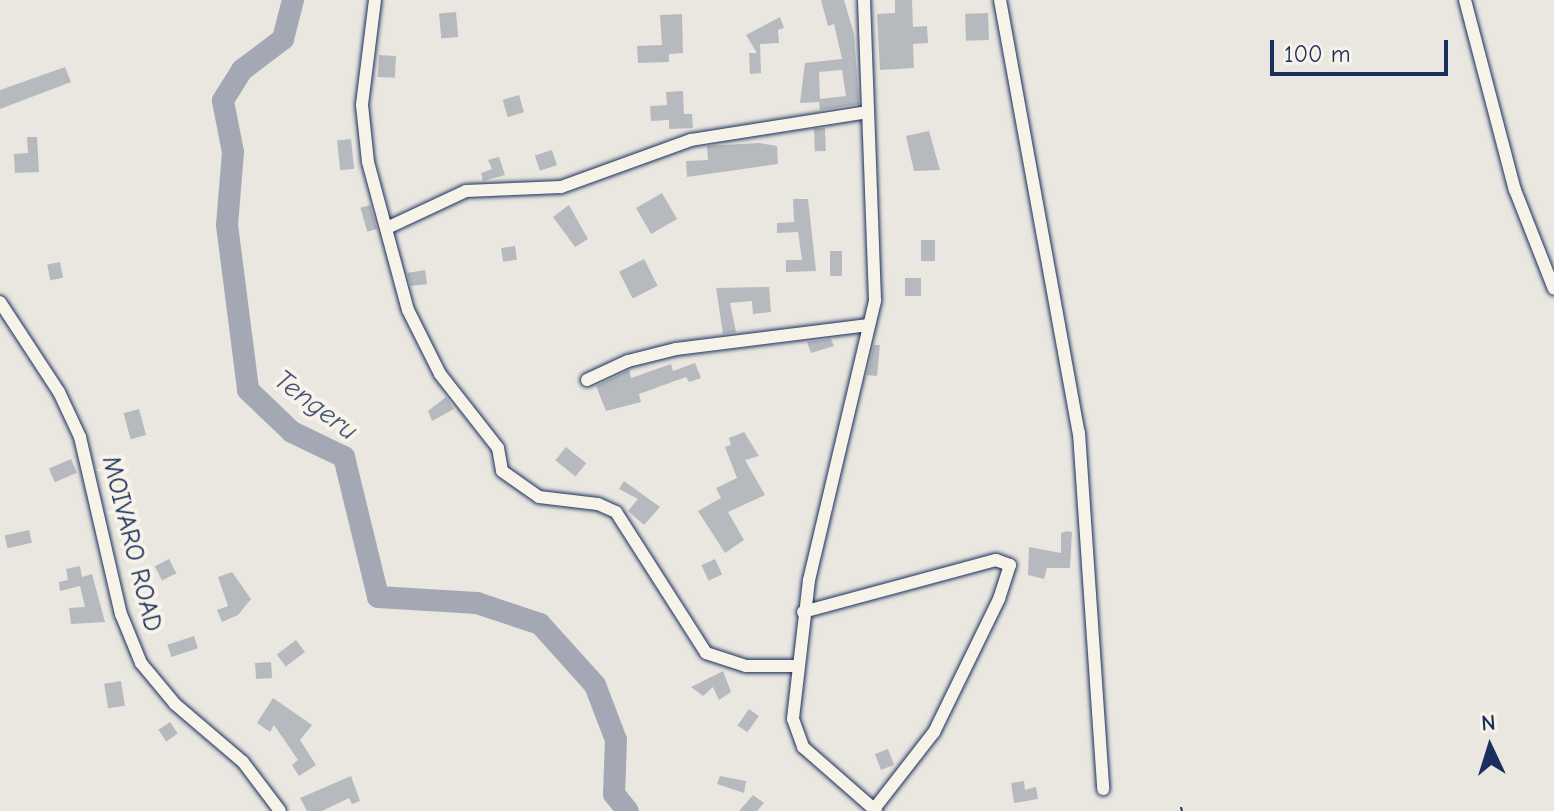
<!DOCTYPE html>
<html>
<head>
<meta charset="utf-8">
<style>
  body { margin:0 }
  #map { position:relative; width:1554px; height:811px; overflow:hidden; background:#eae7e0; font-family:"Comic Neue",sans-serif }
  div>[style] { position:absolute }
  .river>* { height:22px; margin:-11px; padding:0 11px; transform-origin:11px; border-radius:11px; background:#a3a8b4 }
  .building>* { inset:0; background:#b6babf; transform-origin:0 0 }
  .path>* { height:2px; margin-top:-1px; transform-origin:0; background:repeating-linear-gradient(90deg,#1b2f5e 0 8px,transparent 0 14px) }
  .roads { filter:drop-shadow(0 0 2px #1b2f5e) drop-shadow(0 0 2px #1b2f5e) }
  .minor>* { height:12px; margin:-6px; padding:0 6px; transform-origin:6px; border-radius:6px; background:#f7f3e8 }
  span { translate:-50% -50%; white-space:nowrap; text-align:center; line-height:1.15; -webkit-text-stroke:8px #f7f3e8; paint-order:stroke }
  .street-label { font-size:26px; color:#1b2f5e }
  .water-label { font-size:28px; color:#445378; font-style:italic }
  .north { position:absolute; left:1450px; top:707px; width:80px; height:80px; -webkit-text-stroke:6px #f7f3e8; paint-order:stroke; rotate:356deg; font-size:22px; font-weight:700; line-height:32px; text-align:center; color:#1b2f5e }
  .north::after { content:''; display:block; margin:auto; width:28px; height:36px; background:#1b2f5e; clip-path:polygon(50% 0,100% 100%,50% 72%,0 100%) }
  .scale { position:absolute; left:1270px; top:40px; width:178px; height:36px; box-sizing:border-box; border:4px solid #1b2f5e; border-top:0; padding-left:10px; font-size:24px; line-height:28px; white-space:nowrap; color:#1b2f5e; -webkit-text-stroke:6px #f7f3e8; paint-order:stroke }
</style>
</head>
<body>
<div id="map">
  <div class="river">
    <i style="left:293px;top:0;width:40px;rotate:104.4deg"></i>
    <i style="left:283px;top:39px;width:51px;rotate:142.9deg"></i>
    <i style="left:242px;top:70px;width:36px;rotate:122deg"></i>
    <i style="left:223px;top:101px;width:52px;rotate:78.9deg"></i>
    <i style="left:233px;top:152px;width:73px;rotate:94.7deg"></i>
    <i style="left:227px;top:225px;width:166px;rotate:82.7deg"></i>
    <i style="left:248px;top:390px;width:61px;rotate:43.7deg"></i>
    <i style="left:292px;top:432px;width:58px;rotate:25.7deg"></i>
    <i style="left:344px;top:457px;width:144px;rotate:76.3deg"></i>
    <i style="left:378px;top:597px;width:99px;rotate:3.5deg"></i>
    <i style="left:477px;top:603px;width:66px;rotate:18.4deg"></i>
    <i style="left:540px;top:624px;width:82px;rotate:48deg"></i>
    <i style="left:595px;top:685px;width:59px;rotate:69.1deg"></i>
    <i style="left:616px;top:740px;width:54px;rotate:92.1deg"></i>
    <i style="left:614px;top:794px;width:22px;rotate:51deg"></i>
  </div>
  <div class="building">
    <i style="clip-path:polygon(evenodd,821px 0,844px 0,854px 34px,859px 104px,820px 110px,819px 102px,800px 103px,805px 63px,842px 59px,834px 24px,828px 26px,821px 0,842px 70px,846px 96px,820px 99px,819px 72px,842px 70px)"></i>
    <i style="clip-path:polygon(895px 0,912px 0,913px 27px,927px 26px,928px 43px,913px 44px,914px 68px,880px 70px,877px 14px,895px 13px)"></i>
    <i style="left:456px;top:12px;width:25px;height:17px;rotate:85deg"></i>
    <i style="left:988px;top:13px;width:27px;height:23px;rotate:88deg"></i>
    <i style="clip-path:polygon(682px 14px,683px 53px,669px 54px,669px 62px,638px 63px,637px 46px,662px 45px,660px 15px)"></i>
    <i style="clip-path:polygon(780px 17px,784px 28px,778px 30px,779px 43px,760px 44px,761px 73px,750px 74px,749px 53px,757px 53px,746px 35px)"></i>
    <i style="left:379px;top:55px;width:17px;height:22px;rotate:3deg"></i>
    <i style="clip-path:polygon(65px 67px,71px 82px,0 109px,0 90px)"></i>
    <i style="clip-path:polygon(683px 91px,684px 114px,692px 114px,693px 128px,669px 129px,669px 120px,651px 121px,650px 106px,667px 105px,666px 92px)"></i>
    <i style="left:519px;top:95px;width:18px;height:17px;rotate:74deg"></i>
    <i style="left:825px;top:128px;width:23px;height:11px;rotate:88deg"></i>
    <i style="clip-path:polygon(929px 131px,940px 170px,914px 171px,906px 136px)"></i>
    <i style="clip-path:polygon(27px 137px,37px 137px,39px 172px,15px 173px,14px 154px,28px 153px)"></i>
    <i style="left:351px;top:139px;width:30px;height:14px;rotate:84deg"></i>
    <i style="clip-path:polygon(759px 143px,777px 146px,778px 164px,687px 177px,686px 161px,708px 160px,707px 146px)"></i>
    <i style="left:552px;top:150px;width:16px;height:18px;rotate:72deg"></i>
    <i style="clip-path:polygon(499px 157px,505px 175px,483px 181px,481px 173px,492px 169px,488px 160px)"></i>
    <i style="left:662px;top:193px;width:30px;height:30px;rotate:60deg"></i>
    <i style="clip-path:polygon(793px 199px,808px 199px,816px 271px,786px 272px,786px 260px,802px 260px,798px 232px,777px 233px,777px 223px,794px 222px)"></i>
    <i style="left:370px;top:205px;width:25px;height:10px;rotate:74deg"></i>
    <i style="clip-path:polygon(569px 205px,588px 239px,575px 247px,553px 217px)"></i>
    <i style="left:921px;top:240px;width:14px;height:21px"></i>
    <i style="left:515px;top:246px;width:14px;height:14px;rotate:82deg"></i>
    <i style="left:830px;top:251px;width:12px;height:25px"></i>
    <i style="left:644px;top:259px;width:30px;height:28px;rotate:63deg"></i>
    <i style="left:60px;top:262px;width:16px;height:13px;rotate:79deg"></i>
    <i style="clip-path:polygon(425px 270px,427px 284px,411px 286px,407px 273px)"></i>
    <i style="left:921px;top:278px;width:18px;height:16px;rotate:90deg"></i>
    <i style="clip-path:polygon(769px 287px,771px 312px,753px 314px,752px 301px,730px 303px,736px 332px,723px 334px,716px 288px)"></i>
    <i style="clip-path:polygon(831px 339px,834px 346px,811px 353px,807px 342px)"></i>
    <i style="clip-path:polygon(874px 345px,880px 345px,877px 376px,867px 375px)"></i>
    <i style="clip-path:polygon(695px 363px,701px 378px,689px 382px,686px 377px,639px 394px,641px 402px,606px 411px,596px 386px,629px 370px,631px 378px,671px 364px,673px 371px)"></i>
    <i style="clip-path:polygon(446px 397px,454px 409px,432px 421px,428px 411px)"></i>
    <i style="left:139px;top:409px;width:27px;height:16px;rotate:75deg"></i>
    <i style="clip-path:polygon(744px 432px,759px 456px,745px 460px,765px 495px,728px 512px,744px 540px,725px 553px,698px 511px,721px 498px,716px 488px,737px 478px,725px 447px,731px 445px,729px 438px)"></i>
    <i style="left:566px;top:447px;width:26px;height:17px;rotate:39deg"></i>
    <i style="left:71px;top:459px;width:15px;height:24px;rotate:67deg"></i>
    <i style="clip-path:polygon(624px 481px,660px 507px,644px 525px,628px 511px,638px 499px,619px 489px)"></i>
    <i style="left:29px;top:530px;width:13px;height:25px;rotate:77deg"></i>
    <i style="clip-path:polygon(1067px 531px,1072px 532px,1070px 568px,1047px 568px,1044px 579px,1028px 575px,1029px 547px,1061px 553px,1061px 533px)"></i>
    <i style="left:169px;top:559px;width:16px;height:16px;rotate:63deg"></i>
    <i style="left:715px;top:559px;width:17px;height:15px;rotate:65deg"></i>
    <i style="clip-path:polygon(80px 566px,82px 577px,92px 574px,105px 622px,71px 624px,69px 608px,85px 607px,80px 586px,60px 591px,59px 582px,68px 580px,66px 569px)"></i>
    <i style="clip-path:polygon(232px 572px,251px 599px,238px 615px,222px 622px,217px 610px,228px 606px,218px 577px)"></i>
    <i style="left:194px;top:636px;width:13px;height:28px;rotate:72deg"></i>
    <i style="left:296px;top:640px;width:15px;height:24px;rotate:53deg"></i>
    <i style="left:271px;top:662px;width:16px;height:16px;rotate:86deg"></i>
    <i style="clip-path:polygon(723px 671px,731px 692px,719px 700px,713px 687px,703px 696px,691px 687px)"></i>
    <i style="left:121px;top:681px;width:25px;height:17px;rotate:81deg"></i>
    <i style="clip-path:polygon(273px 698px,312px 725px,300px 740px,316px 765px,299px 776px,292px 765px,298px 760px,274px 725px,270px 732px,257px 723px)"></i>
    <i style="left:749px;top:709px;width:12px;height:20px;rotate:35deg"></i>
    <i style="left:170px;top:722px;width:14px;height:14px;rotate:56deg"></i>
    <i style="left:888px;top:749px;width:17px;height:14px;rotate:69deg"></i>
    <i style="clip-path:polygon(351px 776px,360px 801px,352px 804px,349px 798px,322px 811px,307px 811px,300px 798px)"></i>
    <i style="clip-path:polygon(720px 776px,746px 781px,744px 793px,717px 784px)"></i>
    <i style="clip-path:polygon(1024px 781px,1025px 790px,1036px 787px,1038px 799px,1014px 803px,1011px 783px)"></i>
    <i style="clip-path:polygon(753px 795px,764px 803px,757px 811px,739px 811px)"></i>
  </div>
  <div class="path">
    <i style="left:1181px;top:807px;width:4px;rotate:76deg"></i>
  </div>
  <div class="roads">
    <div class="minor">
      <i style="left:375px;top:0;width:106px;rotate:97.1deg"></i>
      <i style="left:362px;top:105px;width:57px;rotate:84deg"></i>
      <i style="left:368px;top:162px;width:153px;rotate:74.9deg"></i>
      <i style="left:408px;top:310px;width:72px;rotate:63.4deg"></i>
      <i style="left:440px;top:374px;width:94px;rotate:51.9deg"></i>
      <i style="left:498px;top:448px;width:23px;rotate:80deg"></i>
      <i style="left:502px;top:471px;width:45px;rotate:35.1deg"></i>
      <i style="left:539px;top:497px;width:59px;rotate:6.8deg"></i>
      <i style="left:598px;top:504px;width:20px;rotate:24deg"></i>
      <i style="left:616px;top:512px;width:167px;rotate:57.4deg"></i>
      <i style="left:706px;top:653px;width:42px;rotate:18deg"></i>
      <i style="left:746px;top:666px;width:50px"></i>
      <i style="left:864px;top:0;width:301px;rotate:87.9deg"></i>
      <i style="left:875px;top:301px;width:287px;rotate:103.3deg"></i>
      <i style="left:809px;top:580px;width:140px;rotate:96.6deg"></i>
      <i style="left:793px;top:719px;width:30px;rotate:70deg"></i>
      <i style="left:803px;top:747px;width:97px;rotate:41.2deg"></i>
      <i style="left:1000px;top:0;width:440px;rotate:79.7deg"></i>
      <i style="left:1079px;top:433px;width:357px;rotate:86.1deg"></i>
      <i style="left:1465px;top:0;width:196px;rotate:75.3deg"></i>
      <i style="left:1515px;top:190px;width:106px;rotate:68.5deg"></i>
      <i style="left:389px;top:227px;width:85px;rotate:-25.1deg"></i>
      <i style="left:466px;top:191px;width:95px;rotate:-2.4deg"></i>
      <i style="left:561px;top:187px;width:138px;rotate:-19.9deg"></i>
      <i style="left:691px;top:140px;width:178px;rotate:-9deg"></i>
      <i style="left:0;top:302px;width:108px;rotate:56.8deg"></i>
      <i style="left:59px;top:392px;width:50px;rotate:65deg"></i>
      <i style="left:80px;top:437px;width:182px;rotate:77deg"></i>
      <i style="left:121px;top:614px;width:53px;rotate:67.8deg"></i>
      <i style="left:141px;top:663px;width:53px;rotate:50.3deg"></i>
      <i style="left:175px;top:704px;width:89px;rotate:40.5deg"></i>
      <i style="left:243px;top:762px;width:61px;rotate:52.9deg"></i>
      <i style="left:587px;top:380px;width:45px;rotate:-24.9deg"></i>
      <i style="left:628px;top:361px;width:49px;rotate:-14deg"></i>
      <i style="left:676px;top:349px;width:194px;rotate:-7.1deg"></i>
      <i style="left:803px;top:612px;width:200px;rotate:-15.1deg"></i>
      <i style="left:996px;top:560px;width:15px;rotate:20deg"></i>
      <i style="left:1010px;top:565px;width:36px;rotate:108deg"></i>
      <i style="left:999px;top:599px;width:148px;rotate:116deg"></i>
      <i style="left:934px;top:732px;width:98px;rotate:127.9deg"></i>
    </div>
  </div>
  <div class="street-label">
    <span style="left:131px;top:544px;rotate:76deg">MOIVARO ROAD</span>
  </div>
  <div class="water-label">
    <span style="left:316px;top:405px;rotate:37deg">Tengeru</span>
  </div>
  <div class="north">N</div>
  <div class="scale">100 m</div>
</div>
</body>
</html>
